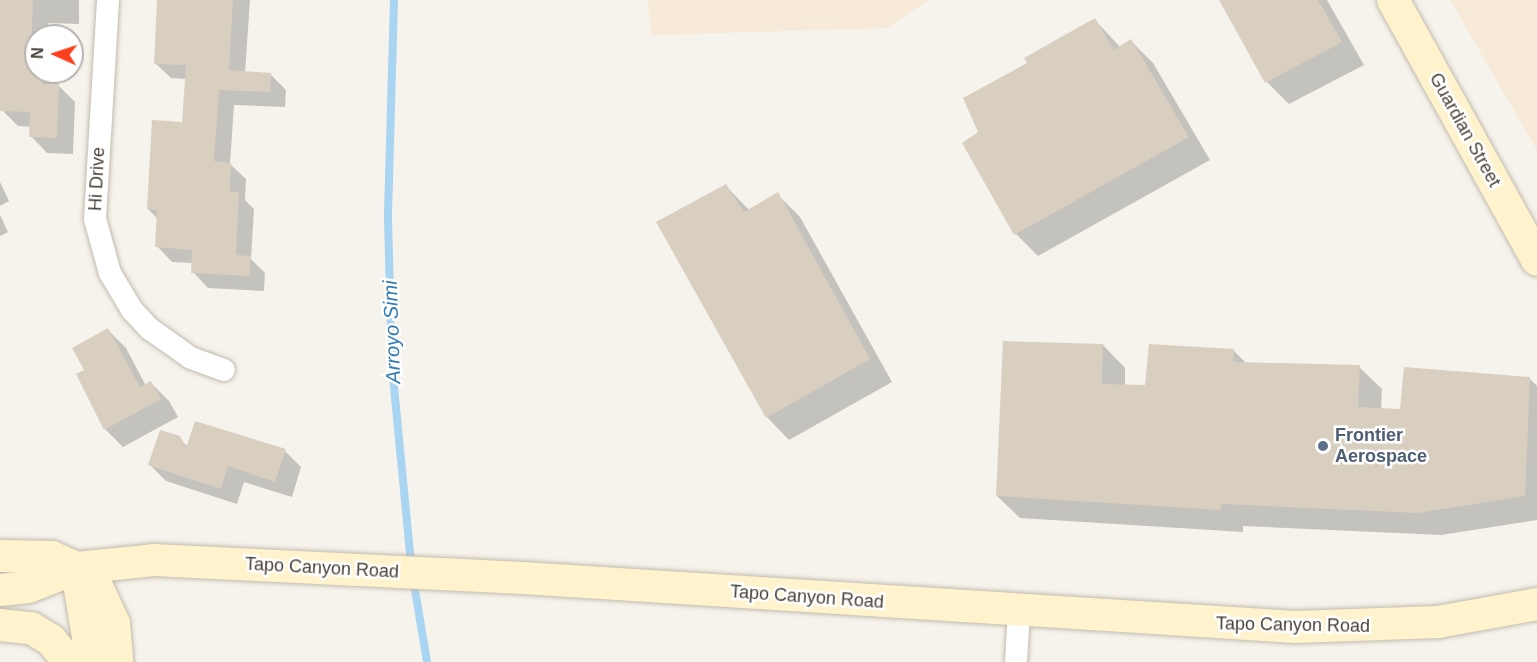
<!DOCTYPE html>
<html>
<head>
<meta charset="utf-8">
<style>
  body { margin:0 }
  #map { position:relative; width:1537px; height:662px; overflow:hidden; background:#f6f3ec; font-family:Helvetica,sans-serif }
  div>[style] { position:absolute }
  .commercial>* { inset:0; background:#f7ead8 }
  .shadow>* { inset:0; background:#0003 }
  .stream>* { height:8px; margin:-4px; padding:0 4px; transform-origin:4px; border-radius:4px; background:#a9d4f2 }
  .building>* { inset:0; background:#d8cfc1 }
  .roads { filter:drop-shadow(0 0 2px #c2bbae) drop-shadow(0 0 2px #c2bbae) }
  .street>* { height:22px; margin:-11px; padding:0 11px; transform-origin:11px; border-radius:11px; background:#fff }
  .secondary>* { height:32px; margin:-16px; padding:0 16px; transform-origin:16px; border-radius:16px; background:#fff3cd }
  .dots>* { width:16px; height:16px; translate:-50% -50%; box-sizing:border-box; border:3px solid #fff; border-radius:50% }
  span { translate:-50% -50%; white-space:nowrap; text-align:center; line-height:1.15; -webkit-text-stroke:5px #fff; paint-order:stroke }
  .street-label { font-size:18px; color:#4b4439 }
  .service-label { font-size:18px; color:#4e5e75; font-weight:700 }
  .left { translate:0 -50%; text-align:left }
  .water-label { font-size:20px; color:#2e7ab2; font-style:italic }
  .north { position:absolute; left:24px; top:24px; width:60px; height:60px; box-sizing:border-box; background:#fff; border:2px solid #b7b4b0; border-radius:50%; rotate:273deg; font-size:16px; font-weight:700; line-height:24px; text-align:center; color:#4b4439 }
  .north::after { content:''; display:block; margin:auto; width:21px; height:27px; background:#fc3f1d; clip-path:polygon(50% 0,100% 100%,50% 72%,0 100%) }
</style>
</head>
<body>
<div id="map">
  <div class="commercial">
    <i style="clip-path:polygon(647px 0,929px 0,888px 28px,652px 35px)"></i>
    <i style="clip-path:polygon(1450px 0,1537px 0,1537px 150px)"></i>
  </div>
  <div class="shadow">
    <i style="clip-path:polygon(0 0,79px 0,79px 24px,48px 23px,48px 36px,36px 36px,36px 72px,54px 72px,59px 77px,59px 86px,75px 102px,73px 154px,47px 153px,31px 136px,31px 127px,18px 126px,2px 110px)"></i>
    <i style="clip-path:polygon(190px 0,250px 0,245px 73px,270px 74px,286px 90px,285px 107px,234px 105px,230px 164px,246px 179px,245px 200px,254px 209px,251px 259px,265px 273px,264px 291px,208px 288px,193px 272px,193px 263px,172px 262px,157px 246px,158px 219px,148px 209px,183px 123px,186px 79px,171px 78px,155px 63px)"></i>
    <i style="clip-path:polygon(1221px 0,1327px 0,1364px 65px,1289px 104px,1267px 82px)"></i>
    <i style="clip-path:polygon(1095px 20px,1120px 47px,1130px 40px,1153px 63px,1210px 160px,1038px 256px,1016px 234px,980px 133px,1029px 64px)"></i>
    <i style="clip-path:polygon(0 182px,9px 201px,0 206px)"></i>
    <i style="clip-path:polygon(726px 186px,749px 210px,777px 194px,800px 217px,892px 382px,789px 440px,767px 417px)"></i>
    <i style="clip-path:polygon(0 215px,8px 232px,0 236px)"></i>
    <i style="clip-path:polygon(108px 330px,126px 348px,146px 386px,151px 383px,169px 401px,178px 417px,123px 447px,105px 429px,86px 370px)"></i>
    <i style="clip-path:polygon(1103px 345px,1125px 368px,1125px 386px,1147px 387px,1233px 350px,1247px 364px,1359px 367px,1382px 389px,1381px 410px,1402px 411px,1529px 378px,1537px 386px,1537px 520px,1441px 535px,1243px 526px,1243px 532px,1020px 518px,997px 496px)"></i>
    <i style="clip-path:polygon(179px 438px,188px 447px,285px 451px,301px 467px,292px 497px,244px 482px,237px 504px,166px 481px,150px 465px)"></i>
  </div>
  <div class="stream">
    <i style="left:394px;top:0;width:217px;rotate:91.6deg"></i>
    <i style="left:388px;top:217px;width:149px;rotate:88.5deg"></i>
    <i style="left:392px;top:366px;width:200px;rotate:84.5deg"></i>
    <i style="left:413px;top:578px;width:85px;rotate:80.5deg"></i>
  </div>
  <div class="building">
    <i style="clip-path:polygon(0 0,33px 0,31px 59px,36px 59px,36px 72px,43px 72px,42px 84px,59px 84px,57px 138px,29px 137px,30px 112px,0 111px)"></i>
    <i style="clip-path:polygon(157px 0,233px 0,229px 70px,271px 73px,270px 92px,219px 90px,214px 161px,231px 163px,230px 191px,239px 192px,236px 255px,251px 256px,249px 276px,191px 273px,192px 250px,155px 247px,157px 210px,147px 209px,152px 120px,182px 122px,186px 65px,154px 64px)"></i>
    <i style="clip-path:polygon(1219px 0,1318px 0,1342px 42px,1265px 83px)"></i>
    <i style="clip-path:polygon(1095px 18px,1114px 50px,1131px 39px,1189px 137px,1014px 235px,962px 143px,978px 132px,963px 98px,1027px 63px,1024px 58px)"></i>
    <i style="clip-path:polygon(726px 184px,744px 212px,778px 192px,870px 359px,766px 418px,656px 222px)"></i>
    <i style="clip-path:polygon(108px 328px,140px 387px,151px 381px,161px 399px,104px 430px,76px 374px,84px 370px,72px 348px)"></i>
    <i style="clip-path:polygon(1003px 341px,1103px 344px,1102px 384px,1145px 385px,1149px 344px,1234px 349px,1233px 362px,1360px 365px,1358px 407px,1400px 409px,1404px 367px,1530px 377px,1525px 496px,1418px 513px,1221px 504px,1221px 510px,996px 496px)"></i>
    <i style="clip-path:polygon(195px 421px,286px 449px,275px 482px,228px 466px,221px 489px,148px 465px,160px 430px,180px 436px,186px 448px)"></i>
  </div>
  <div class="roads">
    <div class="street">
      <i style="left:108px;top:0;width:219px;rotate:93.4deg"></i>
      <i style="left:95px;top:219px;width:56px;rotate:74.5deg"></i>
      <i style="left:110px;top:273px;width:43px;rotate:59.3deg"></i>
      <i style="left:132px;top:310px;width:26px;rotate:47deg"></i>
      <i style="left:150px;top:329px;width:50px;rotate:35.3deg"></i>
      <i style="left:191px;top:358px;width:35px;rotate:20deg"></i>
      <i style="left:1016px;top:662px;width:50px;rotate:-86.6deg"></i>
    </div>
    <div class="secondary">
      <i style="left:1393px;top:0;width:297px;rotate:61deg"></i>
      <i style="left:0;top:556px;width:52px;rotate:1.1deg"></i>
      <i style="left:52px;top:557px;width:27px;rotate:24deg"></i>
      <i style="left:77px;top:568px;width:30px;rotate:45deg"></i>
      <i style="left:98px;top:589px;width:38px;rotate:65deg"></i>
      <i style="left:114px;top:624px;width:38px;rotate:85deg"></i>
      <i style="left:77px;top:571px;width:92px;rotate:80.6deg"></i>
      <i style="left:0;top:590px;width:28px;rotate:-6deg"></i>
      <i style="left:28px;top:587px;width:53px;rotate:-21.2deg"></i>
      <i style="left:77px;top:568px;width:77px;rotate:-5.9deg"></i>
      <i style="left:154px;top:560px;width:369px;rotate:2.8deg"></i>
      <i style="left:523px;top:578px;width:774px;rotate:3.63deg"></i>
      <i style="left:1295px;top:627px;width:143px;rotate:-2deg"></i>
      <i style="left:1438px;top:622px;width:101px;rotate:-10.3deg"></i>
      <i style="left:0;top:625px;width:31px;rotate:6deg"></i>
      <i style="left:31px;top:628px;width:23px;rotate:31deg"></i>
      <i style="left:51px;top:640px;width:28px;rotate:51deg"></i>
    </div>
  </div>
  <div class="dots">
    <i style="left:1323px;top:446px;background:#5c6f8a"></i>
  </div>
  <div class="street-label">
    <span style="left:1465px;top:130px;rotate:61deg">Guardian Street</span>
    <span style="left:97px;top:179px;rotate:-87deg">Hi Drive</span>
    <span style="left:322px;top:568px;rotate:3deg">Tapo Canyon Road</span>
    <span style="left:807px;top:597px;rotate:4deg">Tapo Canyon Road</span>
    <span style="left:1293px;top:625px;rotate:1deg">Tapo Canyon Road</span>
  </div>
  <div class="service-label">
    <span class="left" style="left:1335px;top:446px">Frontier<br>Aerospace</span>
  </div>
  <div class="water-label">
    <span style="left:392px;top:332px;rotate:-92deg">Arroyo Simi</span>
  </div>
  <div class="north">N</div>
</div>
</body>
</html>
